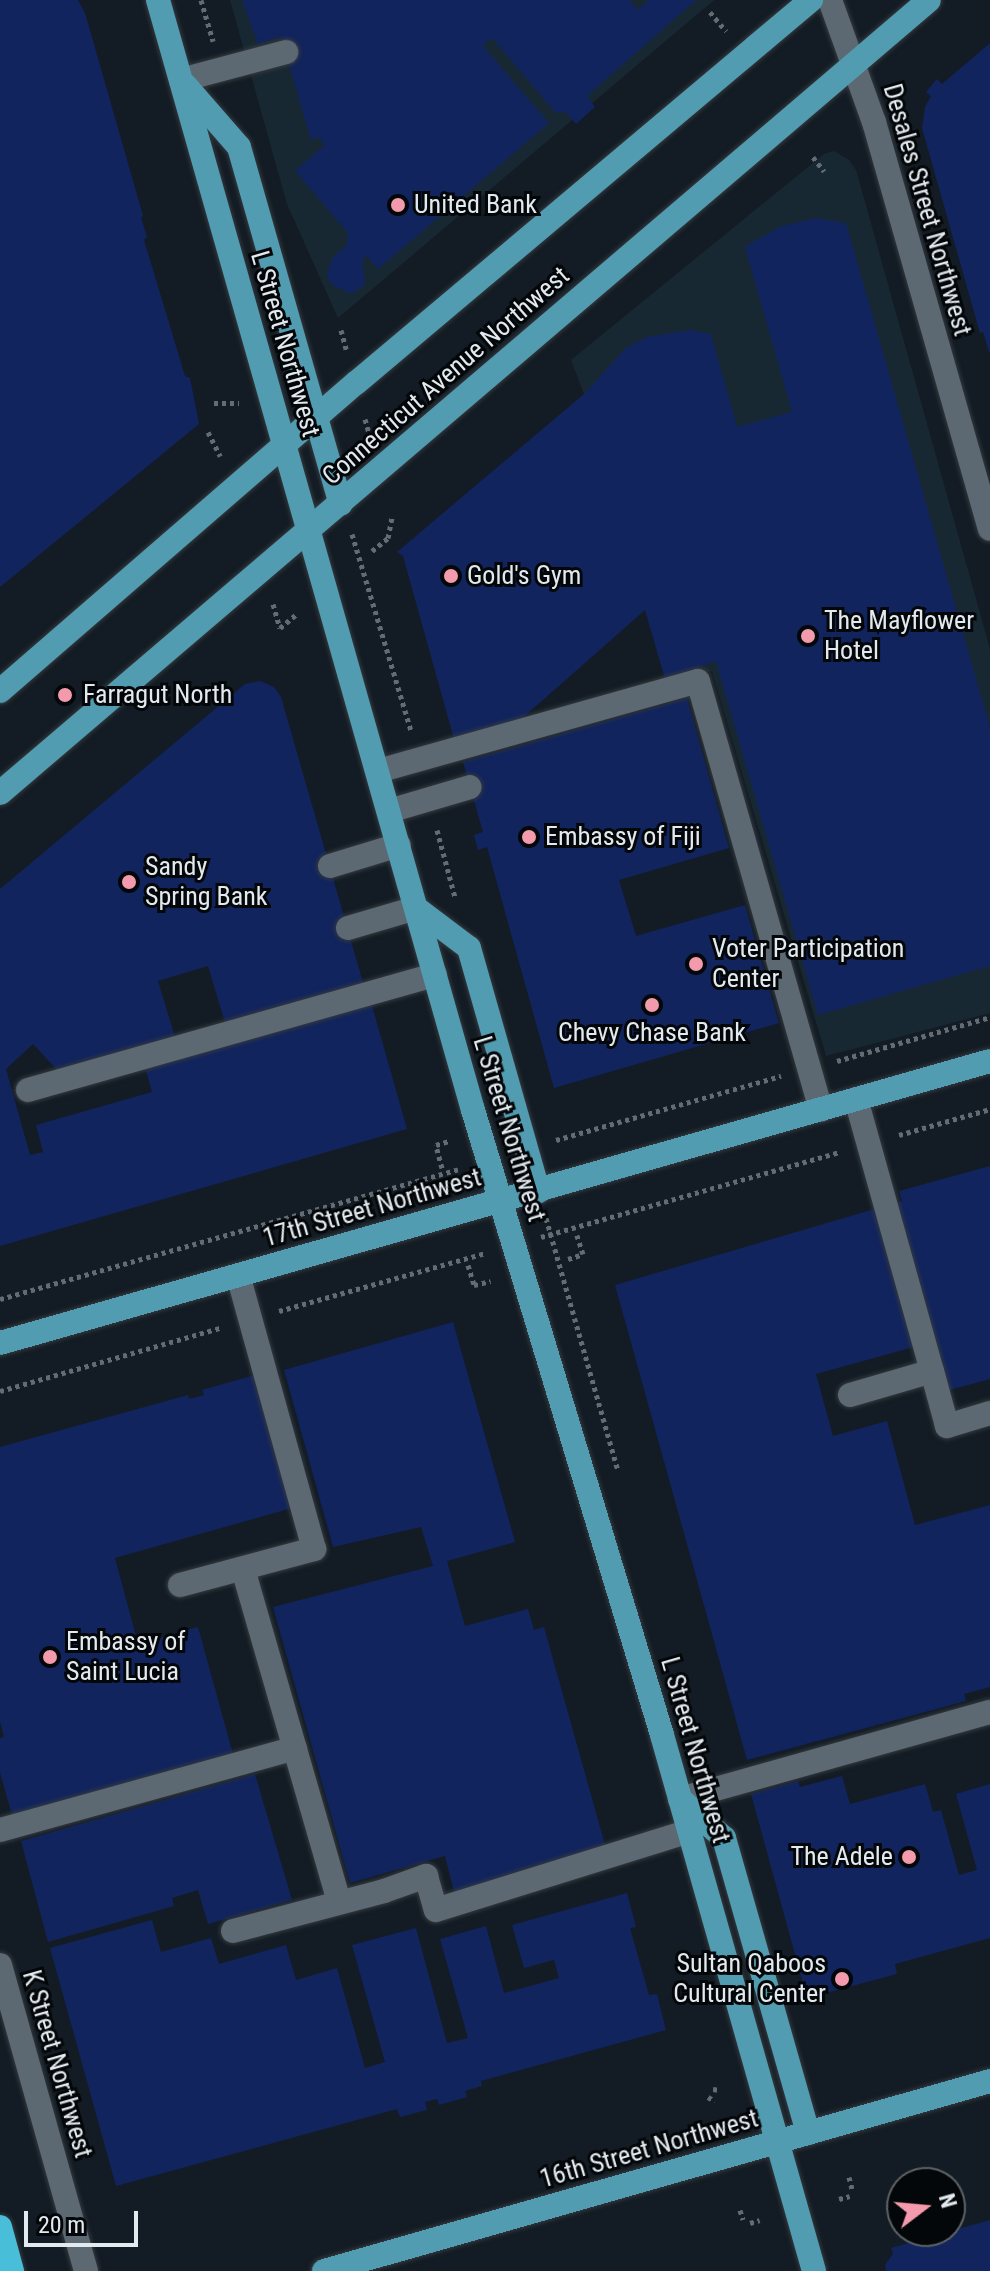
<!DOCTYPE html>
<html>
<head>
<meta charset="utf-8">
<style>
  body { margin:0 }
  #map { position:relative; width:990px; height:2271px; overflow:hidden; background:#131c24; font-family:"Roboto Condensed",sans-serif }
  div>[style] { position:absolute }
  .built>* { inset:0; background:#182833 }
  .building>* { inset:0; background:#11245e }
  .path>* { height:5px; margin-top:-2.5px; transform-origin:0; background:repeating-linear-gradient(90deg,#646c73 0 4px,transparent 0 8px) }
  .roads { filter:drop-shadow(0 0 2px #34393f) drop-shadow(0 0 2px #34393f) }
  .minor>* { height:24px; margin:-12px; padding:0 12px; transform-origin:12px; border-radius:12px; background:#5d6972 }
  .major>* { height:24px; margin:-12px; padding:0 12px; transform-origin:12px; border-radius:12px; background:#519cb0 }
  .highway>* { height:24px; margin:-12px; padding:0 12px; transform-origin:12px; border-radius:12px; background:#49bed9 }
  .dots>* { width:22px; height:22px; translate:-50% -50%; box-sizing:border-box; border:4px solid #040709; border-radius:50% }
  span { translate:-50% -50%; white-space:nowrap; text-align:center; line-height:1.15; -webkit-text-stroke:6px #040709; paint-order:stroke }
  .poi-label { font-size:26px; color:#e3eaef }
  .left { translate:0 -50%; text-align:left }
  .right { translate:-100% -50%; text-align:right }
  .street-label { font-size:26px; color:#e3eaef }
  .north { position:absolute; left:886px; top:2167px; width:80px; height:80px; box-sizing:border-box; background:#040709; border:2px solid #5d6265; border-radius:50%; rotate:74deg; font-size:22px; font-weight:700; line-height:32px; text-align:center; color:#e3eaef }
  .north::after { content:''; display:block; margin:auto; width:28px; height:36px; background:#f39aac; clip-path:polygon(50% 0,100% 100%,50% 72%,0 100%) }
  .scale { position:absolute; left:24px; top:2211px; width:114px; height:36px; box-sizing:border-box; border:4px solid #e3eaef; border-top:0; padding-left:10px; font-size:24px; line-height:28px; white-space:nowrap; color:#e3eaef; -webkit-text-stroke:6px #040709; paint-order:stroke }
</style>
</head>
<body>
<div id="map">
  <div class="built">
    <i style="clip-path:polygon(230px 0,714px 0,338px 318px,287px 204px)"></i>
    <i style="clip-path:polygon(834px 151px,849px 160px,856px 170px,990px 649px,990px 1013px,826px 1056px,712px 671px,667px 685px,584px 394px,571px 360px,824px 154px)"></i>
  </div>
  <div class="building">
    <i style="clip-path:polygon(0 0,78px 0,85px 13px,143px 216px,141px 218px,147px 237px,144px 240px,185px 376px,190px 378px,199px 424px,0 587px)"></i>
    <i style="clip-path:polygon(242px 0,629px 0,638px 10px,649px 0,696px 0,587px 96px,595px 107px,576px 124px,566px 113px,555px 112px,492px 38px,483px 46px,549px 123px,378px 269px,367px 256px,362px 260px,365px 284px,352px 294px,332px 285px,327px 275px,332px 258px,347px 245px,348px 233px,295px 171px,325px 145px,318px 137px,311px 140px,281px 37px,258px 44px)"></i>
    <i style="clip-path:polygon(990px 43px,990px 352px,989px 352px,983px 332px,980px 333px,922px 128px,925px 107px,931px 96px,926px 92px,937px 79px,942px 84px)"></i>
    <i style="clip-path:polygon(816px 218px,846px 223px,990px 728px,990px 966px,818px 1015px,716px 661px,665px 679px,645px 610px,519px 721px,454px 739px,403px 556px,397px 552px,584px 394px,626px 348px,647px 337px,690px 330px,711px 334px,737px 427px,792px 412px,745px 247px,779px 227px)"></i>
    <i style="clip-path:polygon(260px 681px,274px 687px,281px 697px,364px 986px,226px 1026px,208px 966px,158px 981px,175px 1037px,58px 1071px,33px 1044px,6px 1069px,30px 1155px,43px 1152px,36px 1125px,152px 1092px,145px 1067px,371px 1002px,407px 1129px,0 1246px,0 889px,245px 684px)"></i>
    <i style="clip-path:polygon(687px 698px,729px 848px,619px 880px,636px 936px,745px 905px,779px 1023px,554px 1088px,487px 847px,478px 850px,474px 835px,483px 832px,463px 762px)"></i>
    <i style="clip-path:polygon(990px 1166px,990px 1379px,946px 1391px,932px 1342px,816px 1374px,833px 1436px,887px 1421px,915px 1525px,990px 1505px,990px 1687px,964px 1694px,966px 1701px,747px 1760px,615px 1285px,902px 1201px,899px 1191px)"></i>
    <i style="clip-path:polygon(453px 1322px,515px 1542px,447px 1561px,465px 1626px,528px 1609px,534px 1630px,544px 1627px,607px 1852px,455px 1895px,445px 1856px,350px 1883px,273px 1607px,433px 1566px,421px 1527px,333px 1547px,284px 1370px)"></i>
    <i style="clip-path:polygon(255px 1375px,292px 1508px,115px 1558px,138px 1644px,198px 1627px,233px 1754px,12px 1815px,0 1772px,0 1738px,4px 1737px,0 1722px,0 1447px,188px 1395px,189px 1399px,204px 1395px,202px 1390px)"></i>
    <i style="clip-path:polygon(255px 1774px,292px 1900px,208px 1924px,198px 1890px,172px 1898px,174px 1906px,48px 1942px,21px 1841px)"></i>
    <i style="clip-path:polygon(842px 1776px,850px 1804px,925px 1784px,933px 1812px,941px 1810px,959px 1875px,977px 1870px,956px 1794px,990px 1784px,990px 1938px,895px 1964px,897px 1974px,807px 1998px,751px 1794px,798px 1781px,800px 1787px)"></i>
    <i style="clip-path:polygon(627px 1893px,636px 1927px,630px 1928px,649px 1995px,657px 1994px,666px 2030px,481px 2081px,482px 2086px,465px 2091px,467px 2097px,439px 2105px,437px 2099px,425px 2102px,427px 2110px,423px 2111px,400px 2117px,397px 2109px,116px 2186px,50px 1948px,152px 1920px,161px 1952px,211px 1938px,219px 1964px,286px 1945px,296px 1980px,337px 1968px,365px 2068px,385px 2062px,352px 1945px,416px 1928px,447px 2043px,468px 2038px,440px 1939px,486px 1926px,504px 1993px,559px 1978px,554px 1960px,524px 1968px,512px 1925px)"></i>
    <i style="clip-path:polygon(990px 2220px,990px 2271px,886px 2271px,885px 2265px,893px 2254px,891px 2248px)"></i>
  </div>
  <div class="path">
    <i style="left:201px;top:0;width:43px;rotate:73.7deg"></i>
    <i style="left:710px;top:12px;width:25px;rotate:50deg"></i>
    <i style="left:813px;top:157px;width:18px;rotate:52deg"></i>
    <i style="left:341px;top:330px;width:23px;rotate:75deg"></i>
    <i style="left:214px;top:403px;width:25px"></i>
    <i style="left:365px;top:419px;width:19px;rotate:74deg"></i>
    <i style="left:208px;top:432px;width:27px;rotate:63deg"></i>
    <i style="left:352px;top:534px;width:206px;rotate:73.3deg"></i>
    <i style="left:372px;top:551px;width:21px;rotate:-39deg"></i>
    <i style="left:388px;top:538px;width:21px;rotate:-79deg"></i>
    <i style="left:273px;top:604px;width:25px;rotate:74deg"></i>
    <i style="left:280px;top:628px;width:23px;rotate:-40deg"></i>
    <i style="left:437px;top:830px;width:69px;rotate:75deg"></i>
    <i style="left:837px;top:1061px;width:159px;rotate:-16deg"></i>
    <i style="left:899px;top:1135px;width:95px;rotate:-15.9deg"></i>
    <i style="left:556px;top:1140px;width:234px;rotate:-15.9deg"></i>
    <i style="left:442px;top:1168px;width:24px;rotate:-105deg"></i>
    <i style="left:436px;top:1145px;width:14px;rotate:-17deg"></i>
    <i style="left:546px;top:1218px;width:262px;rotate:74.1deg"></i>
    <i style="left:541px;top:1237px;width:310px;rotate:-15.9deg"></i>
    <i style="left:568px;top:1259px;width:16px;rotate:-18deg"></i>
    <i style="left:583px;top:1254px;width:20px;rotate:-108deg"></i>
    <i style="left:468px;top:1265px;width:21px;rotate:73deg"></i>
    <i style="left:474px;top:1285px;width:17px;rotate:-13deg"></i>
    <i style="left:0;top:1299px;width:476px;rotate:-15.8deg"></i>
    <i style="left:279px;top:1311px;width:214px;rotate:-15.7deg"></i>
    <i style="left:0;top:1391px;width:229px;rotate:-16deg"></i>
    <i style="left:713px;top:2089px;width:7px;rotate:8deg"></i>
    <i style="left:708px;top:2097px;width:8px;rotate:30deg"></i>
    <i style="left:849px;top:2177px;width:12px;rotate:76deg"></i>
    <i style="left:839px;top:2199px;width:11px;rotate:-15deg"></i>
    <i style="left:740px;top:2210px;width:10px;rotate:73deg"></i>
    <i style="left:750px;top:2223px;width:10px;rotate:-17deg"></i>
  </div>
  <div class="roads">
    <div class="minor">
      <i style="left:830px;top:0;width:130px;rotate:70.2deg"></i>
      <i style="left:874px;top:122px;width:423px;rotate:74.1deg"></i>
      <i style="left:181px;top:80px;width:109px;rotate:-14.9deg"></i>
      <i style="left:378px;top:771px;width:332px;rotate:-15.7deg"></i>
      <i style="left:698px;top:681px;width:446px;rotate:74deg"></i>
      <i style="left:389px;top:811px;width:84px;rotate:-16.5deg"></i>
      <i style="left:330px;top:866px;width:72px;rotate:-16.9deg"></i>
      <i style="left:348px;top:928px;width:71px;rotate:-16.4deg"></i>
      <i style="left:28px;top:1090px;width:423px;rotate:-15.8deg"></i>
      <i style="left:856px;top:1099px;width:282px;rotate:74.4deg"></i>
      <i style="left:850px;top:1395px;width:85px;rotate:-16.3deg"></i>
      <i style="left:932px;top:1371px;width:57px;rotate:74.7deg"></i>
      <i style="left:947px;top:1426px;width:45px;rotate:-16.8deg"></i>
      <i style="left:243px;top:1569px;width:347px;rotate:73.9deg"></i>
      <i style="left:180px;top:1585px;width:139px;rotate:-15deg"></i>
      <i style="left:314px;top:1549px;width:284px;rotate:-105.5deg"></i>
      <i style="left:680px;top:1799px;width:322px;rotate:-15.7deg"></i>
      <i style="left:0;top:1830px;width:306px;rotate:-15.5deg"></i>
      <i style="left:233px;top:1931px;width:156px;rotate:-14.8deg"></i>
      <i style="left:384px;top:1891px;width:45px;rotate:-19.7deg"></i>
      <i style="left:426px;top:1876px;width:35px;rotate:74deg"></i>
      <i style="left:436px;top:1910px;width:265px;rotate:-17.3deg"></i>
      <i style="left:0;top:1965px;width:318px;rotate:74.3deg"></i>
    </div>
    <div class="major">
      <i style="left:158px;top:0;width:1154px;rotate:74.16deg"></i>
      <i style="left:473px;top:1110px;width:653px;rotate:73.17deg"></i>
      <i style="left:662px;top:1735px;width:557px;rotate:74.17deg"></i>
      <i style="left:185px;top:85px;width:82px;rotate:48.9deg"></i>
      <i style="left:239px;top:147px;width:371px;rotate:74.1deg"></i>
      <i style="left:0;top:691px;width:471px;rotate:-40.9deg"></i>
      <i style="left:356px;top:383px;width:595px;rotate:-40.09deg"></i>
      <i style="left:0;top:793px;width:1221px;rotate:-40.48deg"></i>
      <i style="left:416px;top:908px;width:66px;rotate:37deg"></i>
      <i style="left:469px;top:948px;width:253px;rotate:74.1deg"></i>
      <i style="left:0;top:1343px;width:1029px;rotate:-15.9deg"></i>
      <i style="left:680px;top:1799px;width:59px;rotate:41.6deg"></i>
      <i style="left:724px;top:1838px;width:307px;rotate:74.1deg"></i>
      <i style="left:324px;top:2271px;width:693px;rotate:-15.92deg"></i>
    </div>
    <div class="highway">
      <i style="left:0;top:2227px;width:46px;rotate:74.7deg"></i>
    </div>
  </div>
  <div class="dots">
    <i style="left:398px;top:205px;background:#f39aac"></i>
    <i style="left:451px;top:576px;background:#f39aac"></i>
    <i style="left:808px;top:636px;background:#f39aac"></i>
    <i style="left:65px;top:695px;background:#f39aac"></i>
    <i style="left:529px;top:837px;background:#f39aac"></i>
    <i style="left:129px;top:882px;background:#f39aac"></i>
    <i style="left:696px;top:964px;background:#f39aac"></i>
    <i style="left:652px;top:1005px;background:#f39aac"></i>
    <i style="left:50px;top:1657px;background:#f39aac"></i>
    <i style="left:909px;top:1857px;background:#f39aac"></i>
    <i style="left:842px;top:1979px;background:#f39aac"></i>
  </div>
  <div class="poi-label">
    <span class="left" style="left:414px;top:205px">United Bank</span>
    <span class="left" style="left:467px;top:576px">Gold's Gym</span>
    <span class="left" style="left:824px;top:636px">The Mayflower<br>Hotel</span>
    <span class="left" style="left:83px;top:695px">Farragut North</span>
    <span class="left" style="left:545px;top:837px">Embassy of Fiji</span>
    <span class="left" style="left:145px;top:882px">Sandy<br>Spring Bank</span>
    <span class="left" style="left:712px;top:964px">Voter Participation<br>Center</span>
    <span style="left:652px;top:1033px">Chevy Chase Bank</span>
    <span class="left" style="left:66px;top:1657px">Embassy of<br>Saint Lucia</span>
    <span class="right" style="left:893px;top:1857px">The Adele</span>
    <span class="right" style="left:826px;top:1979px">Sultan Qaboos<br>Cultural Center</span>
  </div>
  <div class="street-label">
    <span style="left:927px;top:210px;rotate:74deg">Desales Street Northwest</span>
    <span style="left:285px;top:344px;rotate:74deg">L Street Northwest</span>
    <span style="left:446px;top:376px;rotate:-41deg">Connecticut Avenue Northwest</span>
    <span style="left:509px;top:1129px;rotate:73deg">L Street Northwest</span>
    <span style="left:372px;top:1208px;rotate:-16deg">17th Street Northwest</span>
    <span style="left:695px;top:1750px;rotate:74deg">L Street Northwest</span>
    <span style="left:57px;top:2064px;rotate:74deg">K Street Northwest</span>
    <span style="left:649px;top:2149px;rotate:-16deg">16th Street Northwest</span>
  </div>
  <div class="north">N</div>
  <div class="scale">20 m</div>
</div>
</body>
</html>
